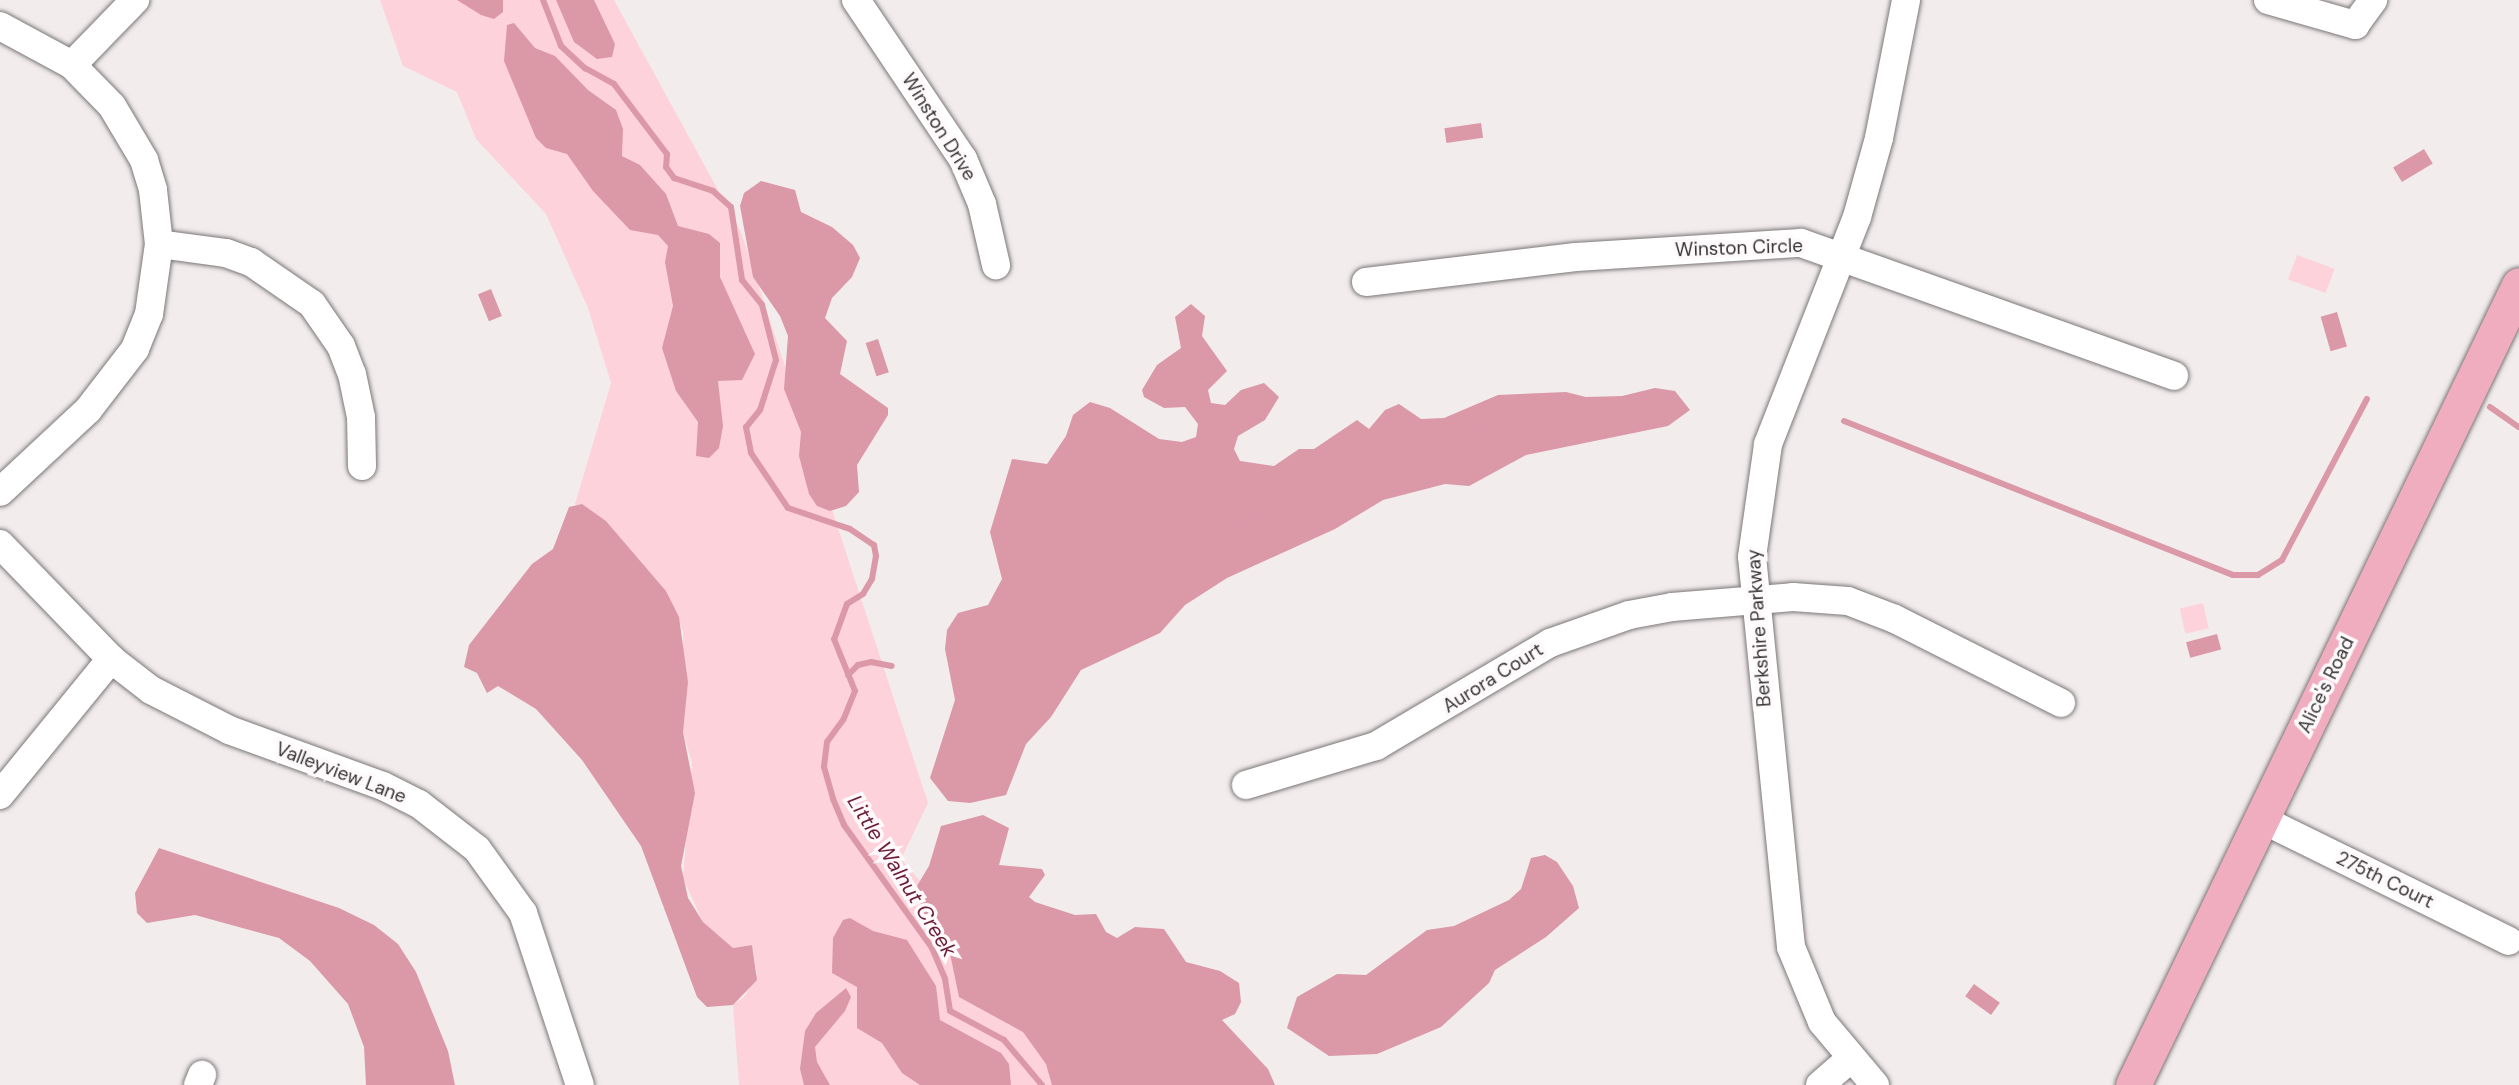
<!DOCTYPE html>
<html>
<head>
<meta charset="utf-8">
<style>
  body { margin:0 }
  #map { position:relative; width:2519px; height:1085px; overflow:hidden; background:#f2eced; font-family:"DM Sans",sans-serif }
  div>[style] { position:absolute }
  .green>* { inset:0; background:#fed2db; transform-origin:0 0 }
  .forest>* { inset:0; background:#db98a7 }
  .water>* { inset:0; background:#db99a8; transform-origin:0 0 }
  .stream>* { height:6px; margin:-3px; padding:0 3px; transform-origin:3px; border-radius:3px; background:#db99a8 }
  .roads { filter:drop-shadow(0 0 2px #7c7778) drop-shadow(0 0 2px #7c7778) }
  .minor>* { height:28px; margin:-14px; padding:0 14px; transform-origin:14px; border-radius:14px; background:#fff }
  .major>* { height:35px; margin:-17.5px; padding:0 17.5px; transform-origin:17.5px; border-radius:17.5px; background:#f0adbf }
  span { translate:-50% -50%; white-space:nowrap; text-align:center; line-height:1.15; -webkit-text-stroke:7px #fefafb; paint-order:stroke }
  .street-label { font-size:19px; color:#363435 }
  .water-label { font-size:21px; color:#6c1e38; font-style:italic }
</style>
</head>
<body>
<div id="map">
  <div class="green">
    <i style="clip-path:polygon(380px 0,614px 0,741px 232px,928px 803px,901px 859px,977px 946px,1143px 1085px,739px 1085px,733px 1005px,744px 997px,757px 974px,752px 945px,733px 948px,703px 922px,683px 878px,692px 763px,683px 732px,683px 631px,666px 591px,606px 521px,575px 504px,611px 383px,588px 308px,546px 214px,476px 139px,457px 92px,403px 66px)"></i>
    <i style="left:2297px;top:255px;width:40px;height:26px;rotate:20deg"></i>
    <i style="left:2203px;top:603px;width:26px;height:24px;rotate:77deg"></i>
  </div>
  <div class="forest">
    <i style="clip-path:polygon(457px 0,503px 0,503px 12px,494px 19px,481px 15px)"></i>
    <i style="clip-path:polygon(556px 0,594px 0,615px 44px,612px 57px,597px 59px,574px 42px)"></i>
    <i style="clip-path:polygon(514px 23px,535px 48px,555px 56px,588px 90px,616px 110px,623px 129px,622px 156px,640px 165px,666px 194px,678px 226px,709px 234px,720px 243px,720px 277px,755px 354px,742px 380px,718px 381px,723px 426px,719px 448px,709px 458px,696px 456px,698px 422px,676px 391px,662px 348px,673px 306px,665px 262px,668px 246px,658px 235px,630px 230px,593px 191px,567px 154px,546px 148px,536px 138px,504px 61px,507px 25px)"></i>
    <i style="clip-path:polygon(761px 181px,795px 190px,801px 212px,832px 227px,853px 245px,860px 258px,852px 277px,832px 298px,825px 318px,847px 341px,840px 374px,888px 408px,888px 415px,857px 465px,859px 492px,846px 506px,830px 511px,817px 506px,809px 494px,799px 456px,801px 432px,784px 389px,788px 336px,780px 316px,753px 277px,740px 206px,744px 193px)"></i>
    <i style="clip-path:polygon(1191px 304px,1205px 316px,1202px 336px,1227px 371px,1208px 390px,1211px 403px,1225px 405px,1241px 390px,1264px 383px,1279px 397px,1265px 420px,1238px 436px,1234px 449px,1240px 461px,1274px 466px,1299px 449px,1314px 449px,1357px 420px,1369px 429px,1385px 410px,1399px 404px,1421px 419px,1444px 418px,1498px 395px,1566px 392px,1586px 397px,1622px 396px,1655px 388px,1675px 391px,1690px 410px,1668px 426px,1526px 455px,1469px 486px,1445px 484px,1383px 500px,1335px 529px,1227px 578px,1185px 605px,1160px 633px,1081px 670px,1051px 717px,1026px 744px,1006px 795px,970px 803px,948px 801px,930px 778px,955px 700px,945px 649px,947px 630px,958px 613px,988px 605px,1002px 579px,990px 532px,1012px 459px,1047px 464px,1066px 436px,1073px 415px,1090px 402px,1110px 408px,1159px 439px,1182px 442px,1196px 437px,1198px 424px,1185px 407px,1164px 408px,1144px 397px,1142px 390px,1157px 365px,1181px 348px,1175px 317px)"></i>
    <i style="clip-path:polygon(983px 815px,1009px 828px,999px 865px,1042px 869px,1045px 875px,1029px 897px,1035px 902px,1075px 915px,1096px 914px,1106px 932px,1117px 938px,1135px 927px,1164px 929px,1186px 962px,1220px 971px,1239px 983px,1241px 1002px,1235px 1014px,1222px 1020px,1268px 1069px,1275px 1085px,1052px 1085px,1046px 1064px,1023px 1032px,959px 997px,947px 939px,923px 912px,914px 891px,929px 866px,941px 826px)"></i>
    <i style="clip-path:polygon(1545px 855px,1557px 862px,1573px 886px,1579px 908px,1546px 937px,1495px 970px,1489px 983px,1441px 1027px,1377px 1054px,1329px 1056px,1287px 1028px,1297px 997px,1337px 974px,1366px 975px,1427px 930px,1454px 926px,1509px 900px,1521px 889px,1531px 858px)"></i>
    <i style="clip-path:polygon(850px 918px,873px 931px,907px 940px,936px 986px,940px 1020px,1001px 1053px,1009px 1064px,1011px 1085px,920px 1085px,902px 1073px,882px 1043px,857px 1028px,857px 987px,832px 973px,833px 938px,843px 920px)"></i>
  </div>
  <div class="water">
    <i style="left:1481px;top:123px;width:15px;height:37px;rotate:82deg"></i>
    <i style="left:2424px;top:149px;width:17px;height:36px;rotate:59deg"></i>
    <i style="left:491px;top:289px;width:29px;height:14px;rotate:68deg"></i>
    <i style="left:2337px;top:312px;width:36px;height:17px;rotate:74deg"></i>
    <i style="left:878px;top:339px;width:35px;height:13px;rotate:72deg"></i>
    <i style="clip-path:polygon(582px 504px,606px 521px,666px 591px,679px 617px,688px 682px,683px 732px,695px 793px,681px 866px,688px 898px,703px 922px,733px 948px,752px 945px,757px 980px,733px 1005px,707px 1007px,697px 997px,641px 846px,582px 760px,536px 709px,498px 686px,487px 693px,477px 673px,464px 667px,469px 645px,532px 564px,553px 549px,569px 507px)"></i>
    <i style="left:2217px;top:634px;width:16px;height:32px;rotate:75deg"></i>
    <i style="clip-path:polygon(159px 848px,339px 908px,374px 925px,398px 944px,416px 972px,448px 1051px,455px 1085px,366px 1085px,364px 1047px,348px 1004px,310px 961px,279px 938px,195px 915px,147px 923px,137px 913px,135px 893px)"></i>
    <i style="left:1974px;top:984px;width:32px;height:15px;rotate:36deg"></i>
    <i style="clip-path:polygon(846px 988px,851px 997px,845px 1011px,815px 1047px,817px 1062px,830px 1085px,804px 1085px,800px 1069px,805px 1031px,816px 1013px)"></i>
  </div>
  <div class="stream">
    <i style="left:543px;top:0;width:49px;rotate:68.6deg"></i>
    <i style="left:561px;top:46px;width:33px;rotate:43deg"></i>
    <i style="left:585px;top:68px;width:33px;rotate:29deg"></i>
    <i style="left:614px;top:84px;width:88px;rotate:52.9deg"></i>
    <i style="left:667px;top:154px;width:13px;rotate:94deg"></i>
    <i style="left:666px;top:167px;width:14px;rotate:54deg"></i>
    <i style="left:674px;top:178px;width:41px;rotate:18.4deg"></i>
    <i style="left:713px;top:191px;width:24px;rotate:42deg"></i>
    <i style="left:731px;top:207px;width:74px;rotate:81.4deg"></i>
    <i style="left:742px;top:280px;width:32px;rotate:51deg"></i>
    <i style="left:762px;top:305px;width:57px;rotate:75.7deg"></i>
    <i style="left:776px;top:360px;width:52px;rotate:107.7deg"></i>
    <i style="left:760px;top:410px;width:22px;rotate:129deg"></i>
    <i style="left:746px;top:427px;width:26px;rotate:79deg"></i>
    <i style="left:751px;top:453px;width:66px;rotate:56.1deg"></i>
    <i style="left:788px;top:508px;width:65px;rotate:18.7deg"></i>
    <i style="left:850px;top:529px;width:29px;rotate:34deg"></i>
    <i style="left:874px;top:545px;width:11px;rotate:80deg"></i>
    <i style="left:876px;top:556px;width:23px;rotate:100deg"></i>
    <i style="left:872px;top:579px;width:17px;rotate:121deg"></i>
    <i style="left:863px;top:594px;width:19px;rotate:148deg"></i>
    <i style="left:847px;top:604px;width:37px;rotate:110deg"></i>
    <i style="left:834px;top:639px;width:56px;rotate:68deg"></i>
    <i style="left:855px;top:691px;width:31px;rotate:112deg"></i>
    <i style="left:843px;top:720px;width:27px;rotate:126deg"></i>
    <i style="left:827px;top:742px;width:25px;rotate:97deg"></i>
    <i style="left:824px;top:767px;width:33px;rotate:74deg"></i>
    <i style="left:833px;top:799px;width:28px;rotate:67deg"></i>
    <i style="left:844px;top:825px;width:151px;rotate:54.4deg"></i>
    <i style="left:932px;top:948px;width:34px;rotate:67deg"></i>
    <i style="left:945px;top:979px;width:32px;rotate:81deg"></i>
    <i style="left:950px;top:1011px;width:61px;rotate:28.2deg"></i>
    <i style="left:1004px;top:1040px;width:59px;rotate:49.8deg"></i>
    <i style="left:2490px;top:407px;width:35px;rotate:35deg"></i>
    <i style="left:1844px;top:421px;width:418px;rotate:21.6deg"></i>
    <i style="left:2233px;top:575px;width:25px"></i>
    <i style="left:2258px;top:575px;width:28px;rotate:-32deg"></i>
    <i style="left:2282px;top:560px;width:182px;rotate:-62.2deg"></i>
    <i style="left:989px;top:654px;width:39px;rotate:-37deg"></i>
    <i style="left:1020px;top:631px;width:38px;rotate:5deg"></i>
    <i style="left:1058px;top:634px;width:38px;rotate:-11deg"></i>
    <i style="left:1095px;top:627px;width:95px;rotate:-31.7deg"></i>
    <i style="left:1176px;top:577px;width:73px;rotate:-38.9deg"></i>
    <i style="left:1233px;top:531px;width:52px;rotate:-26.1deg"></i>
    <i style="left:1280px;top:508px;width:38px;rotate:-42deg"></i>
    <i style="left:1308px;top:483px;width:19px;rotate:-25deg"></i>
    <i style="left:1325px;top:475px;width:50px;rotate:-2.3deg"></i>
    <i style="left:1375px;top:473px;width:38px;rotate:-45deg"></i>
    <i style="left:1402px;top:446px;width:23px;rotate:-29deg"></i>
    <i style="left:1422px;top:435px;width:247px;rotate:-6.3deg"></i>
    <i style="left:848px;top:675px;width:14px;rotate:-45deg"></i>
    <i style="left:858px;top:665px;width:13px;rotate:-13deg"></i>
    <i style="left:871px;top:662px;width:21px;rotate:11deg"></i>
  </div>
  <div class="roads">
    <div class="minor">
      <i style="left:856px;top:0;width:192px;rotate:56.1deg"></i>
      <i style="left:963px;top:159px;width:49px;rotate:67.1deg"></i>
      <i style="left:982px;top:204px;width:63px;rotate:77.1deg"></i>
      <i style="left:2268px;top:0;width:91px;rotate:16deg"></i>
      <i style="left:2355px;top:25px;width:31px;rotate:-54deg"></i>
      <i style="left:0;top:26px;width:82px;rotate:28.4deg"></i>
      <i style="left:72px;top:65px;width:57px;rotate:45.7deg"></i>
      <i style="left:112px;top:106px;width:63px;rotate:59.3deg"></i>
      <i style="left:144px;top:160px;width:31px;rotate:73deg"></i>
      <i style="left:153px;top:190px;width:54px;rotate:83.7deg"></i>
      <i style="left:159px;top:244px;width:71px;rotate:98.1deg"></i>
      <i style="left:149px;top:314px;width:38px;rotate:112deg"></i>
      <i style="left:135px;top:349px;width:77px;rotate:127.6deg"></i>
      <i style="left:88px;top:410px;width:120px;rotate:137deg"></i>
      <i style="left:72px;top:65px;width:91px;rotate:-45.9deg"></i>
      <i style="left:159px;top:244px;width:68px;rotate:7.7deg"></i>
      <i style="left:226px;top:253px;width:27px;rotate:20deg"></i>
      <i style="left:251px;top:262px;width:74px;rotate:34.5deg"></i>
      <i style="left:312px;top:304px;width:51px;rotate:55.4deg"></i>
      <i style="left:341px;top:346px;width:30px;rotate:69deg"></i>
      <i style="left:352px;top:374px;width:44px;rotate:78.2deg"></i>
      <i style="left:361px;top:417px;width:49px;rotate:88.8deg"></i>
      <i style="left:1366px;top:282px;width:211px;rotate:-6.8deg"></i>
      <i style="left:1576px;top:257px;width:225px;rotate:-3.6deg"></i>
      <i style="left:1801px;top:243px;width:396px;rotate:19.6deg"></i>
      <i style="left:0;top:544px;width:160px;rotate:46deg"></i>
      <i style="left:111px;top:659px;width:51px;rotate:37.8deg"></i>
      <i style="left:151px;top:690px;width:88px;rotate:27.1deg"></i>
      <i style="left:229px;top:730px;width:164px;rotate:20deg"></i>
      <i style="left:383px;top:786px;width:40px;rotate:26.6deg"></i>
      <i style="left:419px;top:804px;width:73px;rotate:37.8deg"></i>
      <i style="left:477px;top:849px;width:79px;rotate:54.3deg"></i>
      <i style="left:523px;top:913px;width:181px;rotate:71.7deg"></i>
      <i style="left:1246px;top:785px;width:136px;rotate:-16.7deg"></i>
      <i style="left:1376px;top:746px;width:202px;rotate:-30.6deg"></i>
      <i style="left:1550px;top:643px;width:84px;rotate:-19.5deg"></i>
      <i style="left:1629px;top:615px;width:44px;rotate:-10.5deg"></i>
      <i style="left:1672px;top:607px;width:121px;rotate:-4.7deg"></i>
      <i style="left:1793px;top:597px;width:55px;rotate:4.2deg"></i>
      <i style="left:1848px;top:601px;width:50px;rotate:21deg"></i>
      <i style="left:1895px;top:619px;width:186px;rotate:26.8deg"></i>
      <i style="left:0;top:795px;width:176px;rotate:-50.8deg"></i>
      <i style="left:2261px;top:819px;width:276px;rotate:26.2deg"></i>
      <i style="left:198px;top:1085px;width:11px;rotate:-68deg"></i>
      <i style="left:1820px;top:1085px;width:38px;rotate:-41deg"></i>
      <i style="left:1875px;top:1085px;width:82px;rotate:-130.1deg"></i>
      <i style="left:1822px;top:1022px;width:81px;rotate:-112.5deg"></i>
      <i style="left:1791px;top:947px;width:392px;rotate:-95.7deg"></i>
      <i style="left:1752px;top:557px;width:114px;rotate:-81.9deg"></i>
      <i style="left:1768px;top:444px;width:244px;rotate:-68.6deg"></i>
      <i style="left:1857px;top:217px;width:82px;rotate:-74.4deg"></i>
      <i style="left:1879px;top:138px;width:141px;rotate:-78.9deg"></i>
    </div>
    <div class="major">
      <i style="left:2133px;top:1085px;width:888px;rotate:-64.24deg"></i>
    </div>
  </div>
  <div class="street-label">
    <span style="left:939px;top:127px;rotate:58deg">Winston Drive</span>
    <span style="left:1739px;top:248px;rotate:-2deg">Winston Circle</span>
    <span style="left:1759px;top:628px;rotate:-94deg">Berkshire Parkway</span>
    <span style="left:1493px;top:678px;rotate:-32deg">Aurora Court</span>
    <span style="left:2326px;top:685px;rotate:-64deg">Alice's Road</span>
    <span style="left:341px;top:773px;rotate:21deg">Valleyview Lane</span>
    <span style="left:2385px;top:880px;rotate:26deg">275th Court</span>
  </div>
  <div class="water-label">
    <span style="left:902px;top:876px;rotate:58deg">Little Walnut Creek</span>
  </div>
</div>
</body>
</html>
